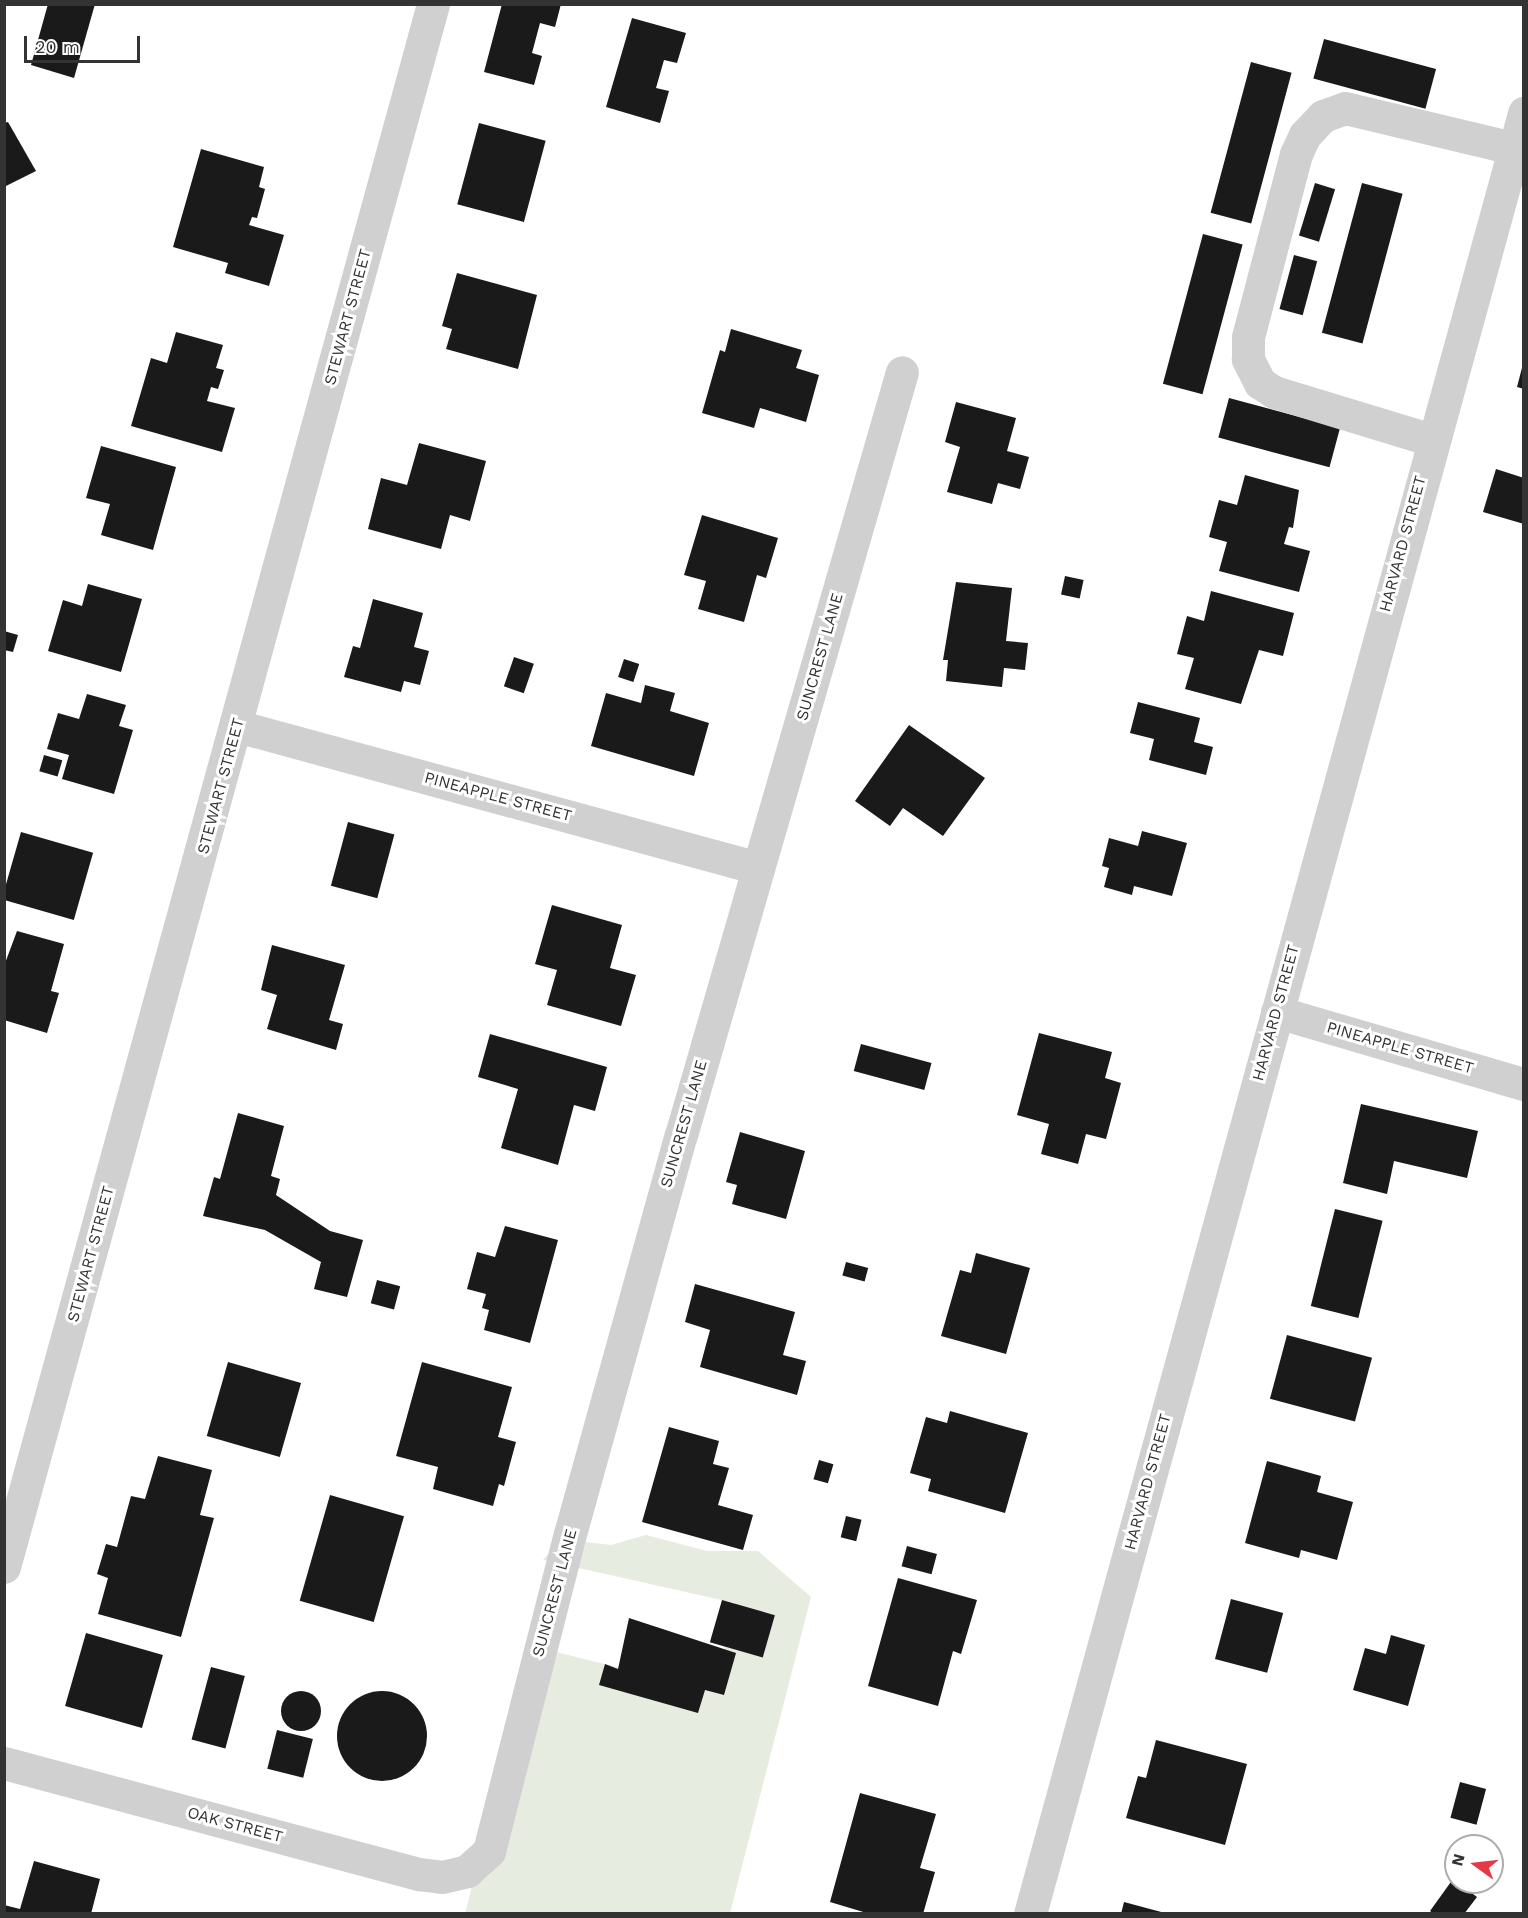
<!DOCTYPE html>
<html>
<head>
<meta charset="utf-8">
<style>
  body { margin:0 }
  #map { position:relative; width:1528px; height:1918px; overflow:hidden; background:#fff; font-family:"Work Sans",sans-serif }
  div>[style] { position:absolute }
  .green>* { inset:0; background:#e6ecdf }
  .building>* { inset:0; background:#1a1a1a; transform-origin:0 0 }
  .round { border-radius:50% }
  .minor>* { height:33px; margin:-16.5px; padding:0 16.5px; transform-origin:16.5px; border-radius:16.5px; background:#d0d0d0 }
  span { translate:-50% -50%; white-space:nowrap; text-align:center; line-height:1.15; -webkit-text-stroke:6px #fff; paint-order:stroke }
  .street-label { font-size:16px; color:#333 }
  .frame { position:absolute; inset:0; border:6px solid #333; pointer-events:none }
  .north { position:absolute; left:1444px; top:1834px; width:60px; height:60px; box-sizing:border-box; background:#fff; border:2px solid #adadad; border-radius:50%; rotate:285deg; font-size:16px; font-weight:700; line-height:24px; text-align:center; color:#333 }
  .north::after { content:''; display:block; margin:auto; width:21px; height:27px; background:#e63946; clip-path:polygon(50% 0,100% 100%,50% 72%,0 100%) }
  .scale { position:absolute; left:24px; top:36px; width:116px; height:27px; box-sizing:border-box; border:3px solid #333; border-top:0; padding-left:8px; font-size:18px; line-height:21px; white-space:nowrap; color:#333; -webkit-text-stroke:4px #fff; paint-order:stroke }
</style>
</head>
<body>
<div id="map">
  <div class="green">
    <i style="clip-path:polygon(646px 1535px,707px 1551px,758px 1551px,811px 1597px,730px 1913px,465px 1914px,532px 1646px,713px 1691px,735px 1603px,543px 1560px,561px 1539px,611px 1545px)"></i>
  </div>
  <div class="building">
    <i style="clip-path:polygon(48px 4px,95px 4px,74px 78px,31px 65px)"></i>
    <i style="clip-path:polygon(502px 4px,561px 4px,555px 27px,540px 23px,532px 53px,542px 56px,534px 85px,484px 72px)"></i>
    <i style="clip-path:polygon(632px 18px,686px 33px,677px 63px,664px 60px,656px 88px,669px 91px,660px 123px,606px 107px)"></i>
    <i style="left:1324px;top:39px;width:116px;height:41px;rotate:15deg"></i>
    <i style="left:1251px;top:62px;width:42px;height:156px;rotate:15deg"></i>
    <i style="clip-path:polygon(8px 122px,36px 171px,4px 187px,4px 123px)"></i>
    <i style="left:479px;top:123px;width:69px;height:84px;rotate:15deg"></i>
    <i style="clip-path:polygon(201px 149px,264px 167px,259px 187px,265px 189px,257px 218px,252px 217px,249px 225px,284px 235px,269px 286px,225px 273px,228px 263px,173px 247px)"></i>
    <i style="left:1315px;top:183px;width:21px;height:55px;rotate:17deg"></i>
    <i style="left:1362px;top:183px;width:42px;height:155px;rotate:15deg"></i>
    <i style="left:1203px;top:234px;width:41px;height:155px;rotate:15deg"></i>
    <i style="left:1294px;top:255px;width:24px;height:56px;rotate:15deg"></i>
    <i style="clip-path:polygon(457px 273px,537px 295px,518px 369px,446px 349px,452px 329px,442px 326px)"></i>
    <i style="clip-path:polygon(731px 329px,802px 350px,796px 368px,819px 375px,806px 422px,760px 408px,754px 428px,702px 413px,720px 350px,725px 352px)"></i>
    <i style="clip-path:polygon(176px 332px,223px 345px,216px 368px,224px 370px,218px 389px,211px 387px,207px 401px,235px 408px,222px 452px,131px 426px,151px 358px,167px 363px)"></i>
    <i style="clip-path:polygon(1523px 364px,1524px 364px,1524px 389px,1517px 387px)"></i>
    <i style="left:1229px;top:398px;width:115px;height:41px;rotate:15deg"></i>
    <i style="clip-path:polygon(956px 402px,1016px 418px,1007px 451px,1029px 457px,1020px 489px,998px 483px,992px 504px,947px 492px,960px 447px,945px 442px)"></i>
    <i style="clip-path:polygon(419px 443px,486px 461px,470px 521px,450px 515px,441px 549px,368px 529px,381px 478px,407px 485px)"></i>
    <i style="clip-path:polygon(101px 446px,176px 467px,153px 550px,101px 535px,110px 504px,86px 498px)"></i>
    <i style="clip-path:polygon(1496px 469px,1524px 478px,1524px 524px,1483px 512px)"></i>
    <i style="clip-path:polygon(1245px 475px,1299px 490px,1293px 528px,1289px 527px,1284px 544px,1310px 551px,1299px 592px,1219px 571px,1227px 542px,1209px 537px,1219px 500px,1237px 505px)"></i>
    <i style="clip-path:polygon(702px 515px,778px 538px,766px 578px,757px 575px,744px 622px,698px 609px,706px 581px,684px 575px)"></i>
    <i style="left:1065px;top:576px;width:19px;height:19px;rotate:12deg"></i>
    <i style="clip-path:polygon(956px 582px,1012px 588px,1006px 641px,1028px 643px,1025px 670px,1004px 668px,1002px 687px,946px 681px,948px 660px,943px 660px)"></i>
    <i style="clip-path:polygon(88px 584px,142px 599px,121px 672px,48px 651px,63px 600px,82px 606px)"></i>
    <i style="clip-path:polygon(1211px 591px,1294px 613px,1283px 656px,1259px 650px,1241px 704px,1185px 689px,1194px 658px,1177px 654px,1187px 616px,1204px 621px)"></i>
    <i style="clip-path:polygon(373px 599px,423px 613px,414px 647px,429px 651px,420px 685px,404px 681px,401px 692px,344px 677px,353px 646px,360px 648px)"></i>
    <i style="clip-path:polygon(4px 631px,18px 635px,13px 652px,4px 650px)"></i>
    <i style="left:514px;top:657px;width:21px;height:31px;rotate:19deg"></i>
    <i style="left:624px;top:659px;width:16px;height:19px;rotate:18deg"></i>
    <i style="clip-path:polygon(645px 685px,675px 693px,670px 711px,709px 723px,694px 776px,591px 746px,606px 693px,641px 703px)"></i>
    <i style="clip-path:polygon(87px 694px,126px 705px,119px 726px,133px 730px,114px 794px,62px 779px,69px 755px,47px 749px,58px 713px,79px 719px)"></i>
    <i style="clip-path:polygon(1138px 702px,1200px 718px,1194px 742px,1213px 747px,1206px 775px,1149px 760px,1154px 739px,1130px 733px)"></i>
    <i style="clip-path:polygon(909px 725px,985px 778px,943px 836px,903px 808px,890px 826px,855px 801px)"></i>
    <i style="left:44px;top:755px;width:19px;height:17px;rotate:16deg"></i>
    <i style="left:348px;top:822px;width:48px;height:66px;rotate:15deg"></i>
    <i style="clip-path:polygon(1142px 831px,1187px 843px,1172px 896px,1134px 886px,1132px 895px,1104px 887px,1109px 868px,1102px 866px,1109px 838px,1138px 846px)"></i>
    <i style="left:21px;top:832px;width:75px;height:70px;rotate:16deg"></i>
    <i style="clip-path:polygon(552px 905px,622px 925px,610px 968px,636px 975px,621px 1026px,547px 1005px,557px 970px,535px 964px)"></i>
    <i style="clip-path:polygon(17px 931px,64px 944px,51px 991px,59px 993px,47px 1033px,4px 1020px,4px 966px)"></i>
    <i style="clip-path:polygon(272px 945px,345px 965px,329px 1020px,343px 1024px,336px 1050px,267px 1029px,277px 995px,261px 990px)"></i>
    <i style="clip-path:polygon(1039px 1033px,1112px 1052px,1105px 1078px,1121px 1083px,1106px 1139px,1086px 1134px,1078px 1164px,1041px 1154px,1049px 1124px,1017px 1115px)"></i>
    <i style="clip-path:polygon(490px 1034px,607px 1067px,595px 1111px,574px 1105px,558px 1165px,501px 1148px,518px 1089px,478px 1077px)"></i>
    <i style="left:861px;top:1044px;width:73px;height:28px;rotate:15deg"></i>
    <i style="clip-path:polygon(1361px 1104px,1478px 1131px,1467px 1178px,1394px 1161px,1387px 1194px,1343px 1183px)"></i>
    <i style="clip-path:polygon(238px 1113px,284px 1126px,271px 1176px,280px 1179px,276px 1195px,330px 1231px,363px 1240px,347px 1297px,314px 1289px,321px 1262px,265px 1230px,203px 1216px,214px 1177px,220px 1179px)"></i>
    <i style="clip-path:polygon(740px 1132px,805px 1151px,786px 1219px,732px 1204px,737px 1185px,726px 1182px)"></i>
    <i style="left:1335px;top:1209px;width:49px;height:100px;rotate:14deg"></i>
    <i style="clip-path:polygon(505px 1226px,558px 1240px,530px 1343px,484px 1330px,489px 1310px,482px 1308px,486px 1294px,467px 1289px,477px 1252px,495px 1257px)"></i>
    <i style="clip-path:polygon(976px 1253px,1030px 1268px,1006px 1354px,941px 1336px,960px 1270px,971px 1273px)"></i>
    <i style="left:846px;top:1262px;width:23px;height:14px;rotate:15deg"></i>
    <i style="left:377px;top:1280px;width:24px;height:24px;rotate:15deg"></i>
    <i style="clip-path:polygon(695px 1284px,795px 1312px,783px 1355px,806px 1361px,797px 1395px,700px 1367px,710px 1330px,685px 1322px)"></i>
    <i style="left:1287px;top:1335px;width:88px;height:66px;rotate:15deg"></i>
    <i style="left:228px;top:1362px;width:76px;height:77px;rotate:16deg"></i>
    <i style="clip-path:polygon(422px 1362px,512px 1387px,498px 1437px,516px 1442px,504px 1486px,499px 1484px,493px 1506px,433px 1489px,438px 1467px,396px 1456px)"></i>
    <i style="clip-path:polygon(950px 1411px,1028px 1433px,1005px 1513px,928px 1491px,931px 1479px,910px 1473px,926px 1417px,947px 1423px)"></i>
    <i style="clip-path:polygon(669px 1427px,719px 1441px,713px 1464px,729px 1468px,718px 1505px,753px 1515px,743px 1550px,642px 1522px)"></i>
    <i style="clip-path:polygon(158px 1456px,212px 1470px,200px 1515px,214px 1518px,181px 1637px,98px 1614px,108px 1578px,97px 1574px,106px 1544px,117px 1547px,131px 1496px,145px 1499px)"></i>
    <i style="left:819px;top:1460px;width:15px;height:20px;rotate:16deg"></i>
    <i style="clip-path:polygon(1267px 1461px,1321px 1476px,1317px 1492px,1353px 1502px,1337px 1560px,1301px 1550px,1299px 1558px,1245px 1543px)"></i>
    <i style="left:330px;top:1495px;width:77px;height:110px;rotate:16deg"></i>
    <i style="left:846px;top:1516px;width:16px;height:22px;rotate:14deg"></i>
    <i style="left:907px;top:1546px;width:31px;height:21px;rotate:15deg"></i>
    <i style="clip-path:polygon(898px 1578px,977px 1600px,961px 1654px,953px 1651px,938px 1706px,868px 1686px)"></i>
    <i style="left:1231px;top:1599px;width:54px;height:62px;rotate:15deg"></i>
    <i style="left:722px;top:1600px;width:55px;height:44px;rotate:16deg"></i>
    <i style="clip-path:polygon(629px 1618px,736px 1653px,724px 1695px,705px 1690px,698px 1713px,599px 1685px,605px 1664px,618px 1669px)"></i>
    <i style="left:86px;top:1633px;width:80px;height:76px;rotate:16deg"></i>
    <i style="clip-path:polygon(1391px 1635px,1425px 1645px,1408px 1706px,1353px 1690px,1365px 1648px,1386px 1654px)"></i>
    <i style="left:211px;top:1667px;width:35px;height:75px;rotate:15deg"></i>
    <i class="round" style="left:281px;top:1691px;width:40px;height:40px"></i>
    <i class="round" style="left:337px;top:1691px;width:90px;height:90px"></i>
    <i style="left:277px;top:1730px;width:37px;height:40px;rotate:14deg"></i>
    <i style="clip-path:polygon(1156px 1740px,1247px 1764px,1225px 1845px,1126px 1818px,1138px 1776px,1146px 1778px)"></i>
    <i style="left:1460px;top:1782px;width:27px;height:37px;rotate:15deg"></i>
    <i style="clip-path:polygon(860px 1793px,936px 1814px,920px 1868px,935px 1872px,923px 1914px,870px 1914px,830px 1902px)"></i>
    <i style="clip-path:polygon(34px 1861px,100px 1879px,91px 1914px,4px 1914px,4px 1905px,20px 1909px)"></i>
    <i style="clip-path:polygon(1453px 1879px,1477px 1897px,1464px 1914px,1434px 1914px,1430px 1911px)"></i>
    <i style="clip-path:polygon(1124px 1902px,1165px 1913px,1164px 1914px,1121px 1914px)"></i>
  </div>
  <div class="minor">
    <i style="left:1432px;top:440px;width:165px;rotate:-163.1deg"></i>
    <i style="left:1274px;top:392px;width:17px;rotate:-147deg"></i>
    <i style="left:1260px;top:383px;width:27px;rotate:-117deg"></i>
    <i style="left:1248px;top:359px;width:22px;rotate:-90deg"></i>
    <i style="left:1248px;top:337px;width:189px;rotate:-75.3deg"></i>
    <i style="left:1296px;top:154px;width:21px;rotate:-65deg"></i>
    <i style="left:1305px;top:135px;width:26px;rotate:-47deg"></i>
    <i style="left:1323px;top:116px;width:23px;rotate:-20deg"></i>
    <i style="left:1345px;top:108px;width:173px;rotate:13.4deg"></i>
    <i style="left:237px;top:726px;width:540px;rotate:15.25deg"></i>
    <i style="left:1277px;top:1012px;width:257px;rotate:16.3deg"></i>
    <i style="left:4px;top:1567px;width:1621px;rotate:-74.65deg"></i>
    <i style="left:4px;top:1763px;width:430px;rotate:15deg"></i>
    <i style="left:419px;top:1874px;width:23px;rotate:7deg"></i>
    <i style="left:442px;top:1877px;width:26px;rotate:-13deg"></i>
    <i style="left:467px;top:1871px;width:30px;rotate:-42deg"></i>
    <i style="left:489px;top:1851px;width:327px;rotate:-75.7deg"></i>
    <i style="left:570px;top:1534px;width:414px;rotate:-74.5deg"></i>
    <i style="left:681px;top:1135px;width:794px;rotate:-73.85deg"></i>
    <i style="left:1030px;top:1914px;width:1868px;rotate:-74.66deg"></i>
  </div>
  <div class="street-label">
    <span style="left:348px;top:317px;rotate:-75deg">STEWART STREET</span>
    <span style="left:1403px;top:544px;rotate:-75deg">HARVARD STREET</span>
    <span style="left:820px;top:657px;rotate:-74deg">SUNCREST LANE</span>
    <span style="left:221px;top:786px;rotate:-75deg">STEWART STREET</span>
    <span style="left:498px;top:797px;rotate:15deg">PINEAPPLE STREET</span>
    <span style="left:1276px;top:1013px;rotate:-75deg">HARVARD STREET</span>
    <span style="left:1400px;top:1048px;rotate:16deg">PINEAPPLE STREET</span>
    <span style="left:684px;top:1124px;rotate:-74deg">SUNCREST LANE</span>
    <span style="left:91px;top:1254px;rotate:-75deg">STEWART STREET</span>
    <span style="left:1148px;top:1482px;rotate:-75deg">HARVARD STREET</span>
    <span style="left:555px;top:1593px;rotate:-75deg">SUNCREST LANE</span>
    <span style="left:235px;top:1825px;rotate:15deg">OAK STREET</span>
  </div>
  <div class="frame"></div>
  <div class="north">N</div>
  <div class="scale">20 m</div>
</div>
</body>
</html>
